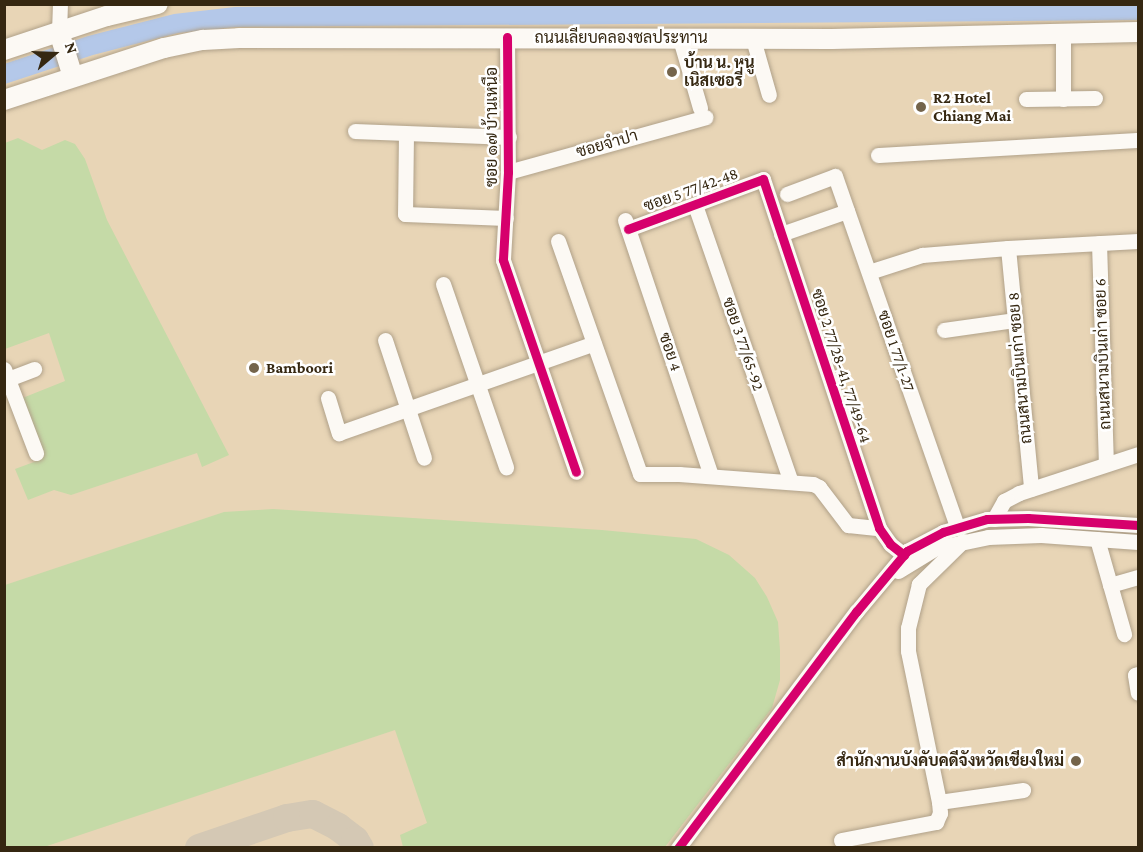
<!DOCTYPE html>
<html>
<head>
<meta charset="utf-8">
<style>
  body { margin:0 }
  #map { position:relative; width:1143px; height:852px; overflow:hidden; background:#e8d5b6; font-family:"Crimson Pro",Sarabun,serif }
  div>[style] { position:absolute }
  .green>* { inset:0; background:#c5daa7 }
  .water>* { inset:0; background:#b4c8e9 }
  .taxiway>* { height:28px; margin:-14px; padding:0 14px; transform-origin:14px; border-radius:14px; background:#d4c8b4 }
  .roads { filter:drop-shadow(0 0 2px #b0a189) drop-shadow(0 0 2px #b0a189) }
  .minor>* { height:15px; margin:-7.5px; padding:0 7.5px; transform-origin:7.5px; border-radius:7.5px; background:#fcf9f4 }
  .major>* { height:20px; margin:-10px; padding:0 10px; transform-origin:10px; border-radius:10px; background:#fcf9f4 }
  .cycleway>* { height:9px; margin:-4.5px; padding:0 4.5px; transform-origin:4.5px; border-radius:4.5px; background:#d6006c }
  .dots>* { width:16px; height:16px; translate:-50% -50%; box-sizing:border-box; border:3px solid #fff; border-radius:50% }
  span { translate:-50% -50%; white-space:nowrap; text-align:center; line-height:1.15; -webkit-text-stroke:5px #fff; paint-order:stroke }
  .street-label { font-size:16px; color:#352711 }
  .poi-label { font-size:16px; color:#352711; font-weight:700 }
  .left { translate:0 -50%; text-align:left }
  .right { translate:-100% -50%; text-align:right }
  .frame { position:absolute; inset:0; border:6px solid #352711; pointer-events:none }
  .north { position:absolute; left:24px; top:24px; width:60px; height:60px; -webkit-text-stroke:4px #fff; paint-order:stroke; rotate:71deg; font-size:16px; font-weight:700; line-height:24px; text-align:center; color:#352711 }
  .north::after { content:''; display:block; margin:auto; width:21px; height:27px; background:#352711; clip-path:polygon(50% 0,100% 100%,50% 72%,0 100%) }
</style>
</head>
<body>
<div id="map">
  <div class="green">
    <i style="clip-path:polygon(18px 138px,42px 150px,65px 140px,75px 144px,85px 159px,107px 220px,229px 455px,202px 467px,197px 453px,71px 495px,54px 490px,28px 500px,15px 469px,42px 459px,20px 399px,65px 381px,49px 333px,5px 349px,5px 143px)"></i>
    <i style="clip-path:polygon(273px 509px,602px 530px,696px 539px,729px 555px,755px 578px,767px 597px,778px 622px,780px 650px,780px 680px,772px 708px,665px 847px,403px 847px,400px 835px,427px 823px,395px 730px,44px 847px,5px 847px,5px 585px,224px 512px)"></i>
  </div>
  <div class="water">
    <i style="clip-path:polygon(657px 4px,1138px 5px,1138px 20px,236px 27px,178px 33px,93px 55px,5px 84px,4px 64px,88px 36px,174px 14px,235px 7px)"></i>
  </div>
  <div class="taxiway">
    <i style="left:199px;top:848px;width:93px;rotate:-18.8deg"></i>
    <i style="left:287px;top:818px;width:26px;rotate:-9deg"></i>
    <i style="left:313px;top:814px;width:28px;rotate:27deg"></i>
    <i style="left:338px;top:827px;width:21px;rotate:37deg"></i>
    <i style="left:355px;top:840px;width:9px;rotate:58deg"></i>
  </div>
  <div class="roads">
    <div class="minor">
      <i style="left:59px;top:32px;width:28px;rotate:-88deg"></i>
      <i style="left:1063px;top:33px;width:66px;rotate:90deg"></i>
      <i style="left:507px;top:37px;width:135px;rotate:89.6deg"></i>
      <i style="left:508px;top:172px;width:88px;rotate:93.3deg"></i>
      <i style="left:503px;top:260px;width:224px;rotate:71deg"></i>
      <i style="left:680px;top:39px;width:72px;rotate:73.8deg"></i>
      <i style="left:753px;top:39px;width:58px;rotate:74.1deg"></i>
      <i style="left:1026px;top:99px;width:69px;rotate:-0.8deg"></i>
      <i style="left:355px;top:131px;width:154px;rotate:2.2deg"></i>
      <i style="left:406px;top:134px;width:80px;rotate:90.7deg"></i>
      <i style="left:405px;top:214px;width:101px;rotate:2.3deg"></i>
      <i style="left:878px;top:155px;width:260px;rotate:-3.3deg"></i>
      <i style="left:508px;top:172px;width:205px;rotate:-15.5deg"></i>
      <i style="left:787px;top:194px;width:51px;rotate:-20.6deg"></i>
      <i style="left:835px;top:176px;width:372px;rotate:70.8deg"></i>
      <i style="left:695px;top:205px;width:293px;rotate:70.9deg"></i>
      <i style="left:625px;top:220px;width:270px;rotate:71.4deg"></i>
      <i style="left:628px;top:229px;width:144px;rotate:-20.3deg"></i>
      <i style="left:763px;top:179px;width:368px;rotate:71.6deg"></i>
      <i style="left:879px;top:528px;width:19px;rotate:55deg"></i>
      <i style="left:890px;top:544px;width:18px;rotate:38deg"></i>
      <i style="left:781px;top:234px;width:70px;rotate:-19.2deg"></i>
      <i style="left:558px;top:241px;width:247px;rotate:70.6deg"></i>
      <i style="left:640px;top:474px;width:39px"></i>
      <i style="left:679px;top:474px;width:134px;rotate:4.3deg"></i>
      <i style="left:813px;top:484px;width:7px;rotate:27deg"></i>
      <i style="left:819px;top:487px;width:48px;rotate:52.7deg"></i>
      <i style="left:848px;top:525px;width:31px;rotate:6deg"></i>
      <i style="left:1099px;top:243px;width:221px;rotate:88.2deg"></i>
      <i style="left:1008px;top:248px;width:242px;rotate:84.5deg"></i>
      <i style="left:869px;top:272px;width:56px;rotate:-17.8deg"></i>
      <i style="left:922px;top:255px;width:86px;rotate:-4.7deg"></i>
      <i style="left:1008px;top:248px;width:130px;rotate:-3.1deg"></i>
      <i style="left:443px;top:284px;width:194px;rotate:71deg"></i>
      <i style="left:944px;top:330px;width:72px;rotate:-8deg"></i>
      <i style="left:385px;top:340px;width:124px;rotate:71.7deg"></i>
      <i style="left:4px;top:369px;width:90px;rotate:69.1deg"></i>
      <i style="left:8px;top:379px;width:28px;rotate:-21deg"></i>
      <i style="left:328px;top:398px;width:37px;rotate:73deg"></i>
      <i style="left:339px;top:433px;width:270px;rotate:-19.4deg"></i>
      <i style="left:994px;top:519px;width:21px;rotate:-61deg"></i>
      <i style="left:1004px;top:501px;width:17px;rotate:-28deg"></i>
      <i style="left:1019px;top:493px;width:125px;rotate:-18.1deg"></i>
      <i style="left:1097px;top:539px;width:99px;rotate:74.1deg"></i>
      <i style="left:963px;top:541px;width:62px;rotate:135.7deg"></i>
      <i style="left:919px;top:584px;width:45px;rotate:104deg"></i>
      <i style="left:908px;top:628px;width:23px;rotate:90deg"></i>
      <i style="left:908px;top:651px;width:154px;rotate:78.4deg"></i>
      <i style="left:939px;top:802px;width:85px;rotate:-8.1deg"></i>
      <i style="left:898px;top:571px;width:44px;rotate:-31.2deg"></i>
      <i style="left:936px;top:548px;width:53px;rotate:-11.9deg"></i>
      <i style="left:988px;top:537px;width:53px;rotate:-2.2deg"></i>
      <i style="left:1041px;top:535px;width:97px;rotate:4.1deg"></i>
      <i style="left:1110px;top:585px;width:29px;rotate:-16deg"></i>
      <i style="left:1138px;top:674px;width:3px;rotate:162deg"></i>
      <i style="left:1135px;top:675px;width:18px;rotate:81deg"></i>
      <i style="left:841px;top:840px;width:97px;rotate:-10.7deg"></i>
      <i style="left:936px;top:822px;width:10px;rotate:-66deg"></i>
      <i style="left:940px;top:813px;width:11px;rotate:-95deg"></i>
      <i style="left:678px;top:848px;width:296px;rotate:-53deg"></i>
      <i style="left:856px;top:612px;width:80px;rotate:-50.1deg"></i>
      <i style="left:907px;top:551px;width:41px;rotate:-27.8deg"></i>
      <i style="left:943px;top:532px;width:46px;rotate:-16.5deg"></i>
      <i style="left:987px;top:519px;width:41px;rotate:-1.4deg"></i>
      <i style="left:1028px;top:518px;width:110px;rotate:3.6deg"></i>
    </div>
    <div class="major">
      <i style="left:59px;top:32px;width:47px;rotate:72.7deg"></i>
      <i style="left:4px;top:50px;width:108px;rotate:-18.3deg"></i>
      <i style="left:107px;top:16px;width:52px;rotate:-13.2deg"></i>
      <i style="left:4px;top:100px;width:168px;rotate:-18deg"></i>
      <i style="left:164px;top:48px;width:40px;rotate:-12deg"></i>
      <i style="left:203px;top:40px;width:36px;rotate:-3deg"></i>
      <i style="left:239px;top:38px;width:593px;rotate:0.1deg"></i>
      <i style="left:832px;top:39px;width:306px;rotate:-1.3deg"></i>
    </div>
  </div>
  <div class="cycleway">
    <i style="left:507px;top:37px;width:135px;rotate:89.6deg"></i>
    <i style="left:508px;top:172px;width:88px;rotate:93.3deg"></i>
    <i style="left:503px;top:260px;width:224px;rotate:71deg"></i>
    <i style="left:628px;top:229px;width:144px;rotate:-20.3deg"></i>
    <i style="left:763px;top:179px;width:368px;rotate:71.6deg"></i>
    <i style="left:879px;top:528px;width:19px;rotate:55deg"></i>
    <i style="left:890px;top:544px;width:18px;rotate:38deg"></i>
    <i style="left:678px;top:848px;width:296px;rotate:-53deg"></i>
    <i style="left:856px;top:612px;width:80px;rotate:-50.1deg"></i>
    <i style="left:907px;top:551px;width:41px;rotate:-27.8deg"></i>
    <i style="left:943px;top:532px;width:46px;rotate:-16.5deg"></i>
    <i style="left:987px;top:519px;width:41px;rotate:-1.4deg"></i>
    <i style="left:1028px;top:518px;width:110px;rotate:3.6deg"></i>
  </div>
  <div class="dots">
    <i style="left:672px;top:72px;background:#74644b"></i>
    <i style="left:921px;top:107px;background:#74644b"></i>
    <i style="left:254px;top:368px;background:#74644b"></i>
    <i style="left:1076px;top:761px;background:#74644b"></i>
  </div>
  <div class="street-label">
    <span style="left:621px;top:38px">ถนนเลียบคลองชลประทาน</span>
    <span style="left:492px;top:127px;rotate:-90deg">ซอย ๑๗ บ้านเหนือ</span>
    <span style="left:607px;top:144px;rotate:-16deg">ซอยจำปา</span>
    <span style="left:691px;top:190px;rotate:-20deg">ซอย 5 77/42-48</span>
    <span style="left:743px;top:344px;rotate:71deg">ซอย 3 77/65-92</span>
    <span style="left:896px;top:351px;rotate:71deg">ซอย 1 77/1-27</span>
    <span style="left:670px;top:352px;rotate:71deg">ซอย 4</span>
    <span style="left:1103px;top:354px;rotate:-92deg">ถนนสนามบินเก่า ซอย 6</span>
    <span style="left:841px;top:366px;rotate:72deg">ซอย 2 77/28-41, 77/49-64</span>
    <span style="left:1020px;top:368px;rotate:-95deg">ถนนสนามบินเก่า ซอย 8</span>
  </div>
  <div class="poi-label">
    <span class="left" style="left:684px;top:72px">บ้าน น. หนู<br>เนิสเซอรี่</span>
    <span class="left" style="left:933px;top:107px">R2 Hotel<br>Chiang Mai</span>
    <span class="left" style="left:266px;top:368px">Bamboori</span>
    <span class="right" style="left:1064px;top:761px">สำนักงานบังคับคดีจังหวัดเชียงใหม่</span>
  </div>
  <div class="frame"></div>
  <div class="north">N</div>
</div>
</body>
</html>
